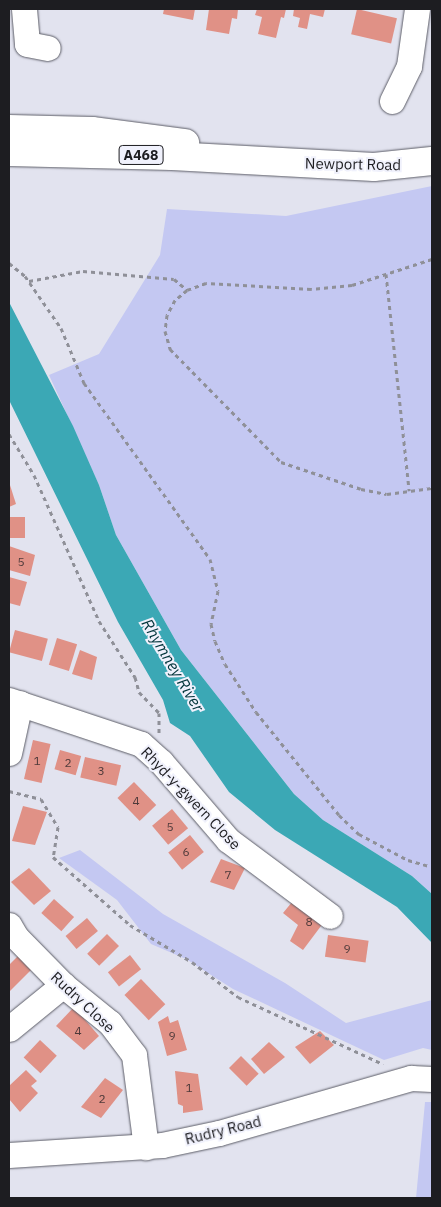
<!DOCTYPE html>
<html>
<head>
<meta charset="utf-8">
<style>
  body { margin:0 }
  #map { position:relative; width:441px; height:1207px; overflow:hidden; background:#e2e3ef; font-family:"IBM Plex Sans",sans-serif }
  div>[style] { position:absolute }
  .green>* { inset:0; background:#c4c8f2 }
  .water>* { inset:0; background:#3ba8b5 }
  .building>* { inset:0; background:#e09186; transform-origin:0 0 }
  .path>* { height:3px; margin-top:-1.5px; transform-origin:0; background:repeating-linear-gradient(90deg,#8f9098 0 4px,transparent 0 8px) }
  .roads { filter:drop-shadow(0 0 1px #5c5d67) drop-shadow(0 0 1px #5c5d67) }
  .minor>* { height:25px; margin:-12.5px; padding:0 12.5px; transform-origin:12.5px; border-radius:12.5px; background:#fff }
  .major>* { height:28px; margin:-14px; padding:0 14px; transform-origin:14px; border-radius:14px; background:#fff }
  span { translate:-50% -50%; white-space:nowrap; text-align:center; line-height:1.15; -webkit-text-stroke:4px #f0f1fc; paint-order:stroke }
  .number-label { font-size:12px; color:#4e3a3a }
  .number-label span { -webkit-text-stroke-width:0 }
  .shield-label span { padding:1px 4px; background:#f0f1fc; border:1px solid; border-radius:4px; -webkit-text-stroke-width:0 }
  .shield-label { font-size:14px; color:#1d1d21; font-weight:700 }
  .street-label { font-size:15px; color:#1d1d21 }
  .water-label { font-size:16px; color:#00343a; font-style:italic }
  .frame { position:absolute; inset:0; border:10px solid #1d1d21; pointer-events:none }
</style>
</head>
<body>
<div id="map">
  <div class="green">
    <i style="clip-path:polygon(432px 186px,432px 894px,412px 876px,323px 820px,294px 794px,181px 650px,116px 535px,99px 485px,49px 375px,99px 354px,160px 255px,167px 209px,286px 216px)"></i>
    <i style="clip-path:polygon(80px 850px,163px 914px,285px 983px,346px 1023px,432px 1000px,432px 1050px,423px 1048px,384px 1060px,233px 989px,186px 959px,151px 944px,117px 900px,59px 858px)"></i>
    <i style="clip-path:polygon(425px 1102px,432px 1102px,432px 1198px,416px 1198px)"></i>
  </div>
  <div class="water">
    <i style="clip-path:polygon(9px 302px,73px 426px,99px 485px,116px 535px,181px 650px,294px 794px,323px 820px,412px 876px,432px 894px,432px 943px,397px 907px,275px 830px,229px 792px,190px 736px,170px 723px,163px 700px,118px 622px,9px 400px)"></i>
  </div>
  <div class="building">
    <i style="clip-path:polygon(164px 9px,195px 9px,193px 20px,163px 14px)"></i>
    <i style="clip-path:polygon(209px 9px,238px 9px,237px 19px,232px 18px,229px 34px,206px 30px)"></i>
    <i style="clip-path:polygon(257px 9px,286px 9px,284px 18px,281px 17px,276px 38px,258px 34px,262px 17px,255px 15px)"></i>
    <i style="clip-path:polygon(294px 9px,325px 9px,323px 17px,310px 14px,307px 29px,298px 27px,300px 18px,293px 16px)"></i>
    <i style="left:357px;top:9px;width:41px;height:26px;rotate:13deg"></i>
    <i style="clip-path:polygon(9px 482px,16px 504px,9px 507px)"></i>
    <i style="left:9px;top:517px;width:16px;height:21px"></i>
    <i style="clip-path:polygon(9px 546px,35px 555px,30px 576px,9px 570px)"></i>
    <i style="clip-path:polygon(9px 577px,27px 582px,20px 606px,9px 603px)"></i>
    <i style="left:15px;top:630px;width:34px;height:23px;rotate:15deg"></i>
    <i style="left:57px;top:638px;width:21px;height:28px;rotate:17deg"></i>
    <i style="clip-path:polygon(80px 650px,97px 657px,92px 680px,72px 674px)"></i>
    <i style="left:33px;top:740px;width:18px;height:40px;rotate:13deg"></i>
    <i style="left:60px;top:750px;width:22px;height:20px;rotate:16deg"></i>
    <i style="left:85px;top:757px;width:37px;height:21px;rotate:13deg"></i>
    <i style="left:134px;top:782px;width:32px;height:23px;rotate:46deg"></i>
    <i style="clip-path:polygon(23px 806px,47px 812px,35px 845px,12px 841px)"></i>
    <i style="left:172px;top:809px;width:25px;height:26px;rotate:50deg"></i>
    <i style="left:190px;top:835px;width:22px;height:28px;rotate:51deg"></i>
    <i style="clip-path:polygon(221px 859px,245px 868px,234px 890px,210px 882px)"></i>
    <i style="clip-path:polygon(29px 868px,51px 891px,34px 905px,11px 882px)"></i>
    <i style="clip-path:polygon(297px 896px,327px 918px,303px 950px,290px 941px,298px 925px,283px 913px)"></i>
    <i style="left:54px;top:899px;width:27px;height:19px;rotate:42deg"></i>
    <i style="left:87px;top:918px;width:17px;height:28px;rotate:50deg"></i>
    <i style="left:107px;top:934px;width:17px;height:28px;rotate:45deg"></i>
    <i style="left:328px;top:935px;width:41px;height:22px;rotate:8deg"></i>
    <i style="clip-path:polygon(19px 955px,33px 968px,9px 992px,9px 965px)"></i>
    <i style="left:130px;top:955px;width:18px;height:28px;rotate:52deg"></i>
    <i style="left:141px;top:979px;width:35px;height:23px;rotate:46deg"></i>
    <i style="clip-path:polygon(74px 1007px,99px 1036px,84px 1050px,56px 1026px)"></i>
    <i style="clip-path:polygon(168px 1016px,170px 1023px,178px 1020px,187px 1050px,167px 1056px,158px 1022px)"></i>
    <i style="clip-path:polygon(320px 1031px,334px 1045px,310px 1064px,295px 1047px)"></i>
    <i style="left:40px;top:1040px;width:23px;height:24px;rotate:43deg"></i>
    <i style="clip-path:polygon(269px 1042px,285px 1057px,264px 1074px,251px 1059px)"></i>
    <i style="left:241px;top:1056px;width:25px;height:17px;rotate:45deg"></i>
    <i style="clip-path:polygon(26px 1070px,37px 1081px,31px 1086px,38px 1093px,20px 1112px,9px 1099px,9px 1086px)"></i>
    <i style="clip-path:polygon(175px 1071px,198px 1074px,203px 1110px,183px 1113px,183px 1106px,178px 1104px)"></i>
    <i style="clip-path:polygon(105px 1078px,123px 1090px,101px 1118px,81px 1107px)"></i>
  </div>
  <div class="path">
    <i style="left:432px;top:259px;width:84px;rotate:162deg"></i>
    <i style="left:352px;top:285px;width:41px;rotate:174.4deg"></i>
    <i style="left:311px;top:289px;width:105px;rotate:-176.7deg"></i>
    <i style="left:206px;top:283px;width:20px;rotate:160deg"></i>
    <i style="left:187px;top:290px;width:16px;rotate:140deg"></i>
    <i style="left:175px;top:300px;width:17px;rotate:118deg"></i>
    <i style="left:167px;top:315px;width:16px;rotate:97deg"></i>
    <i style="left:165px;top:331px;width:19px;rotate:74deg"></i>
    <i style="left:170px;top:349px;width:158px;rotate:45.5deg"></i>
    <i style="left:281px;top:462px;width:84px;rotate:18.6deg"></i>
    <i style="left:361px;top:489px;width:26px;rotate:11deg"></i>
    <i style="left:387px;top:494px;width:45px;rotate:-7.6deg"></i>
    <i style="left:9px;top:263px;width:21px;rotate:39deg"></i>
    <i style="left:25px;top:276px;width:63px;rotate:55.3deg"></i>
    <i style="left:61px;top:328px;width:60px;rotate:67.3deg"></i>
    <i style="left:84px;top:383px;width:216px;rotate:54.4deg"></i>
    <i style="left:210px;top:559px;width:33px;rotate:76deg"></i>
    <i style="left:218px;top:591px;width:34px;rotate:102deg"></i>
    <i style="left:211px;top:624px;width:17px;rotate:77deg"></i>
    <i style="left:215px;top:641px;width:25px;rotate:67deg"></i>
    <i style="left:225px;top:664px;width:57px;rotate:57.1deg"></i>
    <i style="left:256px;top:712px;width:132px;rotate:51.1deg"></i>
    <i style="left:339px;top:815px;width:28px;rotate:44deg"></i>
    <i style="left:359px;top:834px;width:55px;rotate:28deg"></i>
    <i style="left:408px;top:860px;width:25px;rotate:16deg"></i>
    <i style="left:386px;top:274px;width:218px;rotate:83.9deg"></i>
    <i style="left:29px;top:281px;width:55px;rotate:-10.5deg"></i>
    <i style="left:83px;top:271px;width:91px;rotate:5deg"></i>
    <i style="left:174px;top:279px;width:17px;rotate:40deg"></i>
    <i style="left:9px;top:434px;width:48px;rotate:58.6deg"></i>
    <i style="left:34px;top:475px;width:160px;rotate:66deg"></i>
    <i style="left:99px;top:621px;width:67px;rotate:57.3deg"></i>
    <i style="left:135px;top:677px;width:16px;rotate:75deg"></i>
    <i style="left:139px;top:692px;width:29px;rotate:46deg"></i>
    <i style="left:159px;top:713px;width:20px;rotate:90deg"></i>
    <i style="left:9px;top:791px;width:33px;rotate:14deg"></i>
    <i style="left:41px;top:799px;width:33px;rotate:59deg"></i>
    <i style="left:58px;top:827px;width:30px;rotate:99deg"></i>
    <i style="left:53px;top:857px;width:103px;rotate:41.4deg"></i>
    <i style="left:130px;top:925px;width:72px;rotate:30.8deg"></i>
    <i style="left:192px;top:962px;width:58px;rotate:37.3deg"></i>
    <i style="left:238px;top:997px;width:160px;rotate:24.8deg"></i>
  </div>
  <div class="roads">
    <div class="minor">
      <i style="left:24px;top:9px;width:35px;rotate:85deg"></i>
      <i style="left:27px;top:44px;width:21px;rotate:11deg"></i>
      <i style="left:392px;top:101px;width:39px;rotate:-64deg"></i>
      <i style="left:409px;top:66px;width:58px;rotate:-82deg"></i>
      <i style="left:9px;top:700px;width:139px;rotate:18.4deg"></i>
      <i style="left:141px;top:744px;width:27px;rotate:42deg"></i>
      <i style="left:161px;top:762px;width:103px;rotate:49.3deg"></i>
      <i style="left:228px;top:840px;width:127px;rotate:36.7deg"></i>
      <i style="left:9px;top:753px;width:51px;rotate:-77.6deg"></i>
      <i style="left:9px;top:925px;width:14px;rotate:60deg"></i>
      <i style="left:16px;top:937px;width:67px;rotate:45.6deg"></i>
      <i style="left:63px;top:985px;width:60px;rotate:39deg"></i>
      <i style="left:110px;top:1023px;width:40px;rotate:53deg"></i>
      <i style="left:134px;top:1055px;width:93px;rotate:82.6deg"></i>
      <i style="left:9px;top:1029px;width:70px;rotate:-39.2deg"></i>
      <i style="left:9px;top:1155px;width:153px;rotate:-3.7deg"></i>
      <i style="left:162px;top:1145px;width:58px;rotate:-11.9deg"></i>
      <i style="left:219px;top:1133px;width:200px;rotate:-16deg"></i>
      <i style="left:411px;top:1078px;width:21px;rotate:3deg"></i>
    </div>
    <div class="major">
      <i style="left:9px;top:129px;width:83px;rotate:1.4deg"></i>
      <i style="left:92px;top:131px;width:94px;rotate:7.4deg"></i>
      <i style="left:9px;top:152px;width:163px;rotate:1.4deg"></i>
      <i style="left:172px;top:156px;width:202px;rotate:3.1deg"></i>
      <i style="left:374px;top:167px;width:58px;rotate:-5.9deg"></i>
    </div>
  </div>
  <div class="number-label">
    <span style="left:21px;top:562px">5</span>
    <span style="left:37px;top:761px">1</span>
    <span style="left:68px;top:763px">2</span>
    <span style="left:101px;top:771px">3</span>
    <span style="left:136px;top:801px">4</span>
    <span style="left:170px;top:827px">5</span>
    <span style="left:186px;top:852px">6</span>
    <span style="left:228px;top:875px">7</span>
    <span style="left:309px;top:922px">8</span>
    <span style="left:347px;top:949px">9</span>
    <span style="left:78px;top:1031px">4</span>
    <span style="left:172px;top:1036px">9</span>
    <span style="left:189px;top:1088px">1</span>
    <span style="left:102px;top:1099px">2</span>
  </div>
  <div class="shield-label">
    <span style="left:141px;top:155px">A468</span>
  </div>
  <div class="street-label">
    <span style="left:353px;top:164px;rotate:1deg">Newport Road</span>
    <span style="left:191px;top:798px;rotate:46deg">Rhyd-y-gwern Close</span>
    <span style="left:83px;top:1002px;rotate:43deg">Rudry Close</span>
    <span style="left:223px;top:1130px;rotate:-14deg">Rudry Road</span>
  </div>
  <div class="water-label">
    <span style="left:173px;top:665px;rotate:59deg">Rhymney River</span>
  </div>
  <div class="frame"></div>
</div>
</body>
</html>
